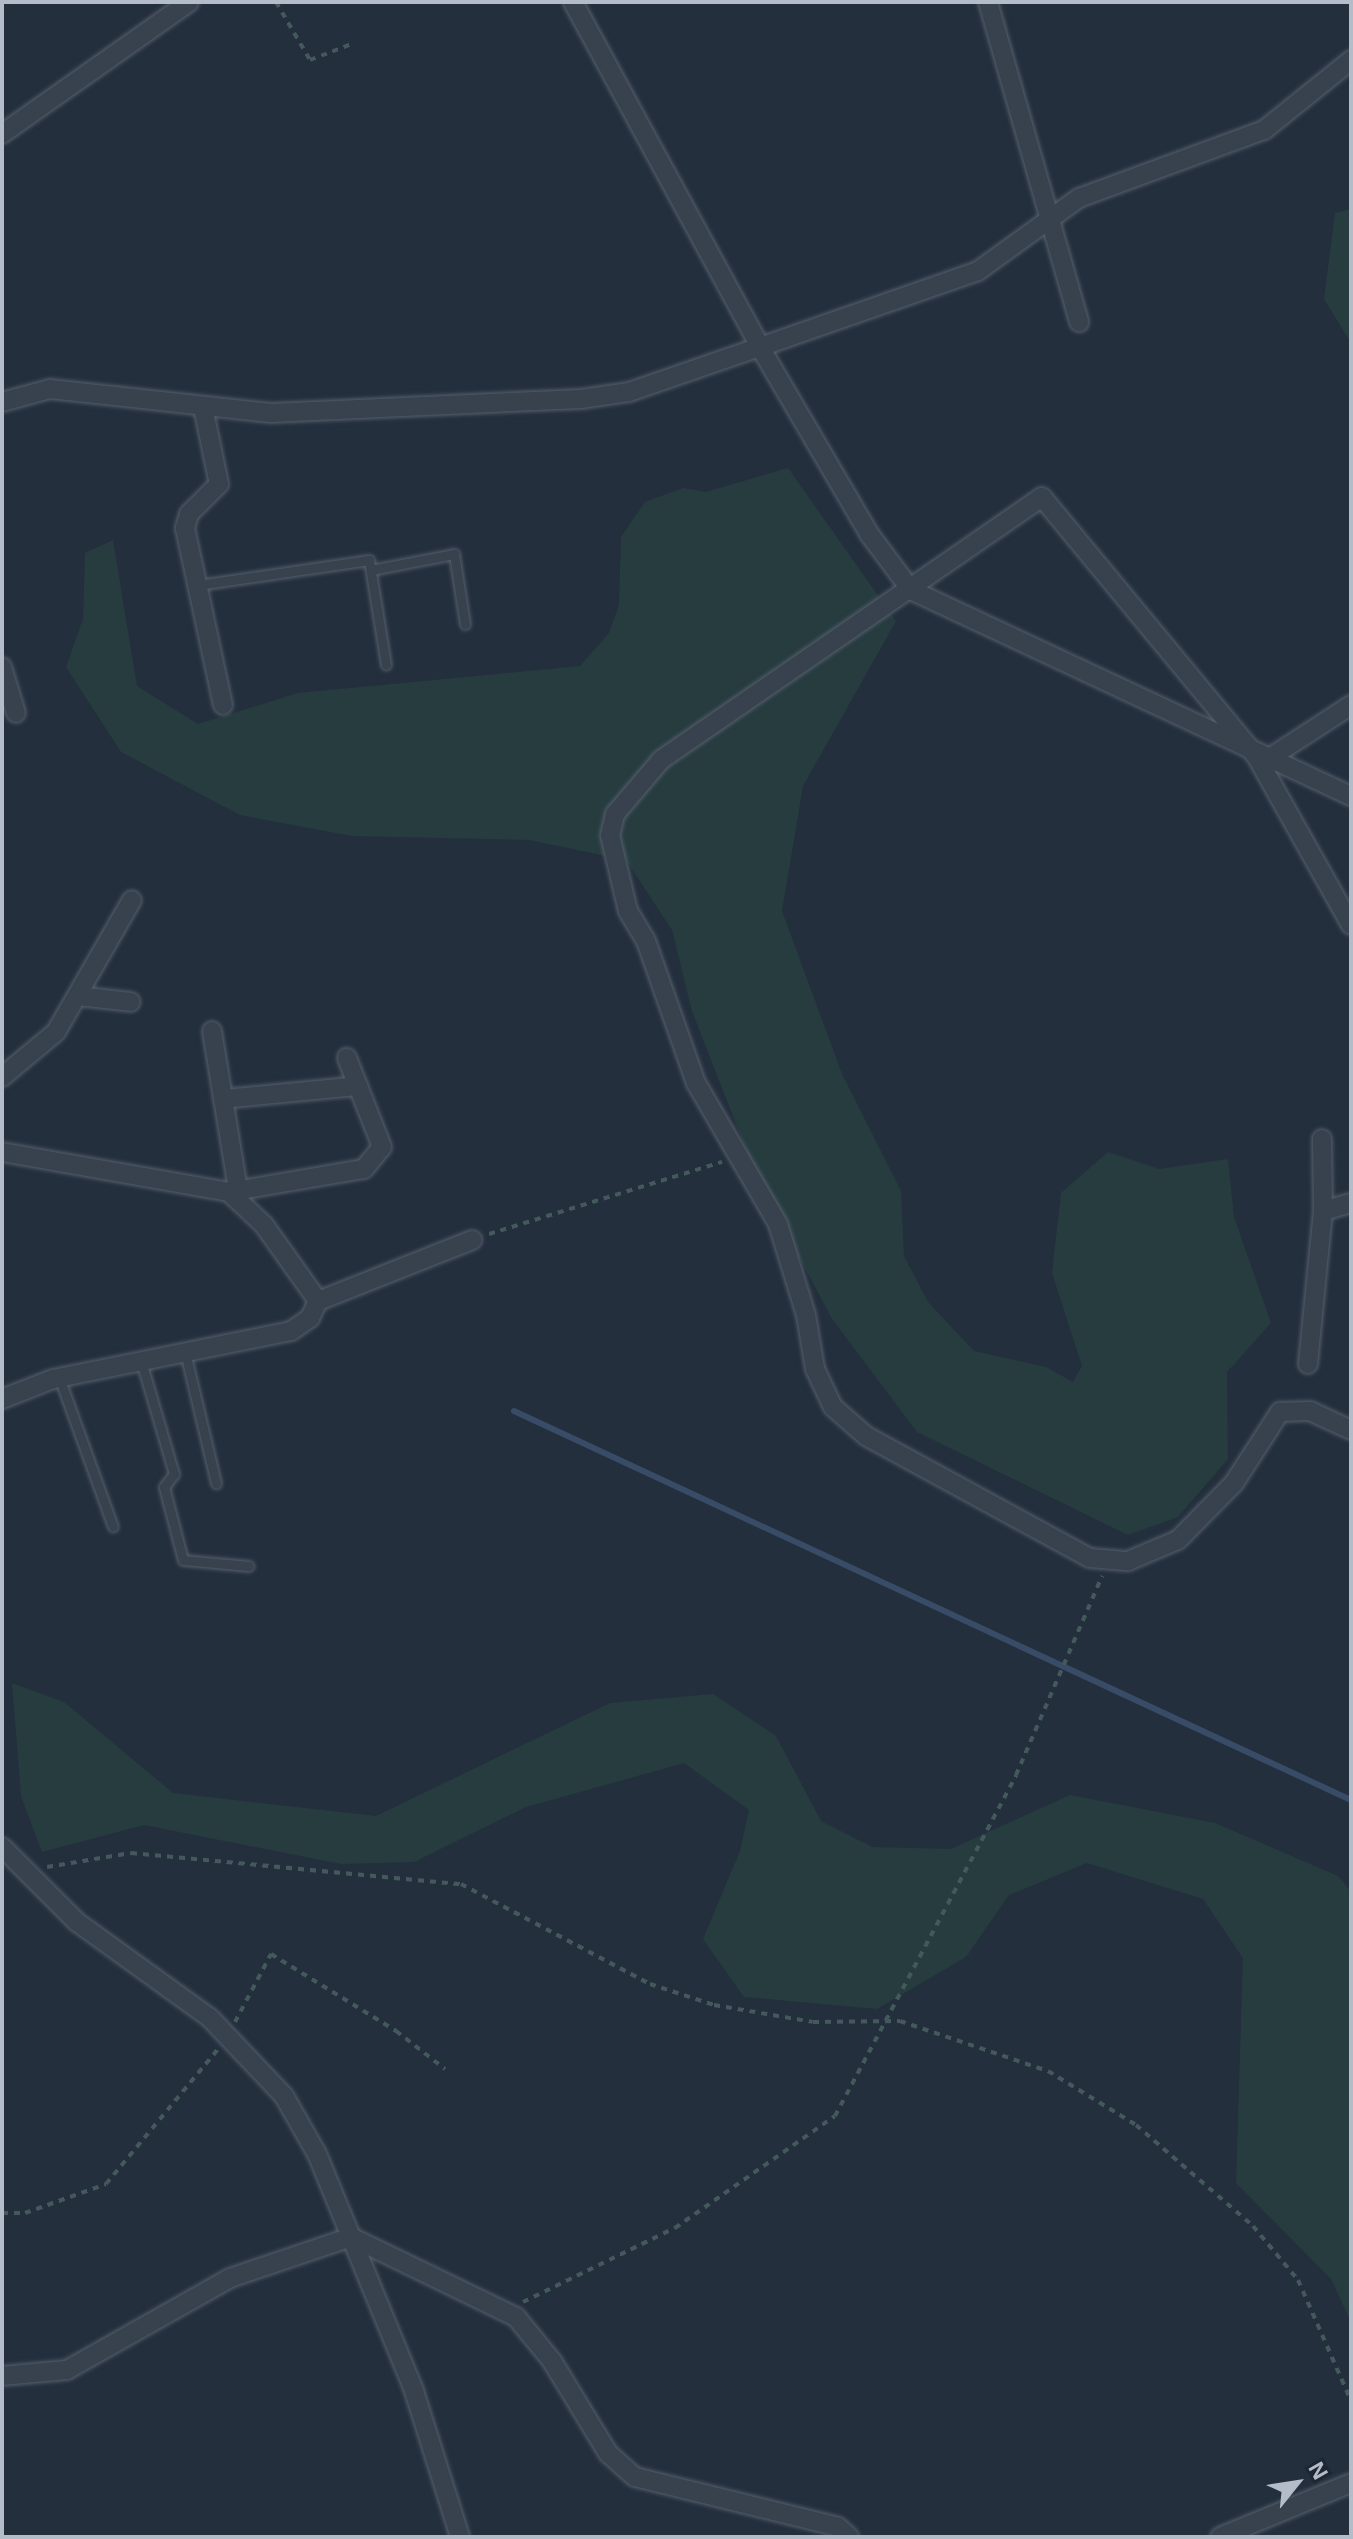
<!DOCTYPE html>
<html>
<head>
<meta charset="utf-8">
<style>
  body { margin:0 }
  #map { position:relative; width:1353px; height:2539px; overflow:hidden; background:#242f3e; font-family:Arial,sans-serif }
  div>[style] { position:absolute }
  .green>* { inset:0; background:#263c3f }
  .stream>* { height:6px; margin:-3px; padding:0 3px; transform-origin:3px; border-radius:3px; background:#394c67 }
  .path>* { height:4px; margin-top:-2px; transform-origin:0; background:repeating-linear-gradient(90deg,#44595c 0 6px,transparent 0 12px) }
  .roads { filter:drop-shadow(0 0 2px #565f6c) drop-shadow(0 0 2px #565f6c) }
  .lane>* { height:9px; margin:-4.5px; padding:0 4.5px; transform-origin:4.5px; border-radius:4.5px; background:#38414e }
  .street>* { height:18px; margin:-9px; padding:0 9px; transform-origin:9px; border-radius:9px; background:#38414e }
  span { translate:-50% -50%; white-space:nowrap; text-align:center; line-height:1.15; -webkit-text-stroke:6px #1d2633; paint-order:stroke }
  .frame { position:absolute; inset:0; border:4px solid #b4bcc9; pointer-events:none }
  .north { position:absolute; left:1257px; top:2443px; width:80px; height:80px; -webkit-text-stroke:6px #1d2633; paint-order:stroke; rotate:60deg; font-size:22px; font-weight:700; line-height:32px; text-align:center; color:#b4bcc9 }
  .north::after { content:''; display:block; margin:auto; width:28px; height:36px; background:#b4bcc9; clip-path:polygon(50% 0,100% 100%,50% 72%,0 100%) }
</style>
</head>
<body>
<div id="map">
  <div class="green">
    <i style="clip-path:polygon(1351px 209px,1351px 343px,1324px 299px,1335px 213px)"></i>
    <i style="clip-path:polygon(788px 468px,896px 621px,803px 786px,782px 911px,842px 1074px,901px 1191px,904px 1256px,928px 1302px,974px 1351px,1046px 1367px,1073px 1382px,1082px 1366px,1052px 1273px,1061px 1193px,1108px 1152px,1159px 1169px,1228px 1159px,1234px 1217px,1271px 1323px,1227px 1372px,1228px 1459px,1178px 1517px,1128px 1535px,917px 1432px,832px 1319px,757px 1178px,692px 1011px,672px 930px,626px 860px,529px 840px,352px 836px,240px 815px,121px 752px,66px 667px,83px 619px,85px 553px,113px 540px,137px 686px,198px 724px,298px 693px,580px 666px,609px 633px,619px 605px,621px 537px,645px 502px,683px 488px,706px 492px)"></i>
    <i style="clip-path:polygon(12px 1683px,64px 1702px,173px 1793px,376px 1816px,610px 1703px,713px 1694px,776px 1736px,821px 1821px,872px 1847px,951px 1849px,1070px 1795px,1215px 1823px,1338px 1876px,1351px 1891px,1351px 2322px,1331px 2279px,1236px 2183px,1243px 1958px,1203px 1899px,1087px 1863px,1009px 1895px,966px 1957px,877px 2009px,744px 1997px,703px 1939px,740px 1851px,749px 1810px,684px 1763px,526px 1807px,414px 1862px,341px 1864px,144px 1825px,42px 1852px,21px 1796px)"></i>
  </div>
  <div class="stream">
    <i style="left:514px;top:1411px;width:923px;rotate:24.93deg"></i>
  </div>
  <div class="path">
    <i style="left:276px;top:2px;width:67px;rotate:59.6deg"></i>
    <i style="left:310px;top:60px;width:47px;rotate:-21.1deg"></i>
    <i style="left:489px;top:1234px;width:244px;rotate:-17.2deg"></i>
    <i style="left:47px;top:1867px;width:85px;rotate:-9.5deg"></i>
    <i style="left:131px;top:1853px;width:331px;rotate:5.4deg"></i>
    <i style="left:461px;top:1884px;width:214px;rotate:27.9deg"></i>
    <i style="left:650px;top:1984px;width:67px;rotate:18.2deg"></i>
    <i style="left:714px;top:2005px;width:100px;rotate:9.7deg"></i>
    <i style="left:813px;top:2022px;width:87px;rotate:-0.7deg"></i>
    <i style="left:900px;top:2021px;width:156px;rotate:18.7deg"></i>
    <i style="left:1048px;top:2071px;width:103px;rotate:31.5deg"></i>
    <i style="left:1136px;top:2125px;width:155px;rotate:40.8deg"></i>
    <i style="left:1253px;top:2226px;width:70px;rotate:50.2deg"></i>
    <i style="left:1298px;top:2280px;width:132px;rotate:66.3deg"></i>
    <i style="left:235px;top:2022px;width:77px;rotate:-62.1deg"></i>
    <i style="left:271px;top:1954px;width:147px;rotate:31.6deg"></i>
    <i style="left:396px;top:2031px;width:62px;rotate:37.8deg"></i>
    <i style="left:2px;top:2213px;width:23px"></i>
    <i style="left:25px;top:2213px;width:86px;rotate:-19.7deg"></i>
    <i style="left:106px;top:2184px;width:175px;rotate:-50.3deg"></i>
    <i style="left:523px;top:2302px;width:169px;rotate:-26deg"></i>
    <i style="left:675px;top:2228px;width:195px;rotate:-35deg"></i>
    <i style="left:835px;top:2116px;width:386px;rotate:-62deg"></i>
    <i style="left:1016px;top:1775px;width:217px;rotate:-66.6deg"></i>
  </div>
  <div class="roads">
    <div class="lane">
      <i style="left:371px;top:570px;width:85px;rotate:-10.9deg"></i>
      <i style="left:454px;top:554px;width:71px;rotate:81.1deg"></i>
      <i style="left:198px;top:585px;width:173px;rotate:-8.3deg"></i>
      <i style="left:369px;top:560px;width:106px;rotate:80.8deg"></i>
      <i style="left:185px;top:1352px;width:135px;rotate:76.7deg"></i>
      <i style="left:141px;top:1361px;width:118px;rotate:73.7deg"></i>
      <i style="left:174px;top:1474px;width:16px;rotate:128deg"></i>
      <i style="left:164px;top:1487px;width:75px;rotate:75.4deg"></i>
      <i style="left:183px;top:1560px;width:66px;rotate:5.2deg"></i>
      <i style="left:59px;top:1377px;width:159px;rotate:70.2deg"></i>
    </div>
    <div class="street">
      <i style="left:573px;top:2px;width:392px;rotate:61.5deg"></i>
      <i style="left:760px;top:347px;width:231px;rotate:-19.2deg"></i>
      <i style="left:978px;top:271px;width:125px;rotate:-35.9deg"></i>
      <i style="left:1079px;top:198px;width:197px;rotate:-20.2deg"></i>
      <i style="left:1264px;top:130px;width:112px;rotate:-38.8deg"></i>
      <i style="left:988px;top:2px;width:333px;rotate:74.1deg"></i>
      <i style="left:2px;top:134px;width:229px;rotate:-35.2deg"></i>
      <i style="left:2px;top:402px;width:50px;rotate:-15.2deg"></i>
      <i style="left:50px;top:389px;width:222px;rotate:6.2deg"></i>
      <i style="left:271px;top:413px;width:310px;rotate:-2.6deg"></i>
      <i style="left:581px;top:399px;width:49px;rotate:-8.3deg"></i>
      <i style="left:629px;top:392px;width:139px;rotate:-19deg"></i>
      <i style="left:760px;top:347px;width:218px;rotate:59.7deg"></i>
      <i style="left:870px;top:535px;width:69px;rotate:53.3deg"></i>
      <i style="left:911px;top:590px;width:486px;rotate:25.1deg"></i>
      <i style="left:203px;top:407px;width:79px;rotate:78.3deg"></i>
      <i style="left:219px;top:484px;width:42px;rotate:135deg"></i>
      <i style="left:189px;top:514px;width:15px;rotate:106deg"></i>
      <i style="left:185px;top:528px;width:181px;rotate:77.9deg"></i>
      <i style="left:2px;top:667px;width:48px;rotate:73.1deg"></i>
      <i style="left:1268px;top:759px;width:99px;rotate:-33deg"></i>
      <i style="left:1351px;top:925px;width:194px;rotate:-119.3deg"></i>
      <i style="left:1256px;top:756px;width:336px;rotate:-129.6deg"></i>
      <i style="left:1042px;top:497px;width:463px;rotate:145.4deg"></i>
      <i style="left:661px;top:760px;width:71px;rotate:130.4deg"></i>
      <i style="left:615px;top:814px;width:22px;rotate:103deg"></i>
      <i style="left:610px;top:835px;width:78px;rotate:76.7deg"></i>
      <i style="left:628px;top:911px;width:35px;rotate:59deg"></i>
      <i style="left:646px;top:941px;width:151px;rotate:70.6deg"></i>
      <i style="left:696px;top:1083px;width:163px;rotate:59.8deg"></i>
      <i style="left:778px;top:1224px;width:95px;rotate:72.9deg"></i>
      <i style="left:806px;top:1315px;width:55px;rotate:80.5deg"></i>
      <i style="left:815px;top:1369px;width:42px;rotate:64.7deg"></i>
      <i style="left:833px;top:1407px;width:44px;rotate:41.3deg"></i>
      <i style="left:866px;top:1436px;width:255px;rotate:28.6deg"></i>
      <i style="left:1090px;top:1558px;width:38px;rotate:5deg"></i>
      <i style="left:1128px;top:1561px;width:54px;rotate:-22.8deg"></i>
      <i style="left:1178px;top:1540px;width:80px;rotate:-45.5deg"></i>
      <i style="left:1234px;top:1483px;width:85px;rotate:-57.1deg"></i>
      <i style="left:1280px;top:1412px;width:30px;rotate:-2deg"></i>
      <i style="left:1310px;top:1411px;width:45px;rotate:24.9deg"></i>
      <i style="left:77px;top:996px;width:54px;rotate:6.3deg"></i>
      <i style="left:212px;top:1031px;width:160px;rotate:80.7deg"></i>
      <i style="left:2px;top:1077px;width:70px;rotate:-39.8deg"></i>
      <i style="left:56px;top:1032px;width:152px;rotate:-60.1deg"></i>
      <i style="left:223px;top:1099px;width:136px;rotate:-5.5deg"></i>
      <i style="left:2px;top:1152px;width:230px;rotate:10deg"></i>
      <i style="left:229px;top:1192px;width:137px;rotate:-9.7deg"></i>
      <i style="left:364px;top:1169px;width:28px;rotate:-51deg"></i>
      <i style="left:382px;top:1147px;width:96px;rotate:-111.5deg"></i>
      <i style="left:1323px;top:1211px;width:29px;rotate:-16deg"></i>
      <i style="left:318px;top:1301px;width:166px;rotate:-21.6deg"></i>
      <i style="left:1308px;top:1364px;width:154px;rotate:-84.4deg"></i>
      <i style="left:1323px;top:1211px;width:72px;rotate:-90.8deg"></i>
      <i style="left:2px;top:1399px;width:55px;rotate:-21.4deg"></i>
      <i style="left:53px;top:1379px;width:243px;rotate:-11.4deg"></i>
      <i style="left:291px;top:1331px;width:23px;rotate:-34deg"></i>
      <i style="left:310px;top:1318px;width:19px;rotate:-65deg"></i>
      <i style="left:318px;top:1301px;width:93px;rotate:-125.4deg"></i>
      <i style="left:264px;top:1225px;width:48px;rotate:-136.7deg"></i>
      <i style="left:2px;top:1847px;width:106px;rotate:45deg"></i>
      <i style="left:77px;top:1922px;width:164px;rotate:35.8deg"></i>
      <i style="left:210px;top:2018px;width:108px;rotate:46.5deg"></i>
      <i style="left:284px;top:2096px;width:67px;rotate:60.4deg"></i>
      <i style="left:317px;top:2154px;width:256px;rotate:67.7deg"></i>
      <i style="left:414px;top:2391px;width:153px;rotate:72.5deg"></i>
      <i style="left:2px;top:2376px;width:65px;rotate:-5.3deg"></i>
      <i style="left:67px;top:2370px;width:187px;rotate:-29.4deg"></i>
      <i style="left:230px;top:2278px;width:128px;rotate:-18.7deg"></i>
      <i style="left:351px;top:2237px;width:183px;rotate:25.9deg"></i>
      <i style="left:516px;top:2317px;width:57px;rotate:50.7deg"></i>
      <i style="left:552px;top:2361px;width:108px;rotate:58.7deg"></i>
      <i style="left:608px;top:2453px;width:36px;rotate:42deg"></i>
      <i style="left:635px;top:2477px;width:209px;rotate:13.8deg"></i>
      <i style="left:838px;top:2527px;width:15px;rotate:42deg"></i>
      <i style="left:1220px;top:2537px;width:142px;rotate:-22.4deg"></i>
    </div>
  </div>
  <div class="frame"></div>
  <div class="north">N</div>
</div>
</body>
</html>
